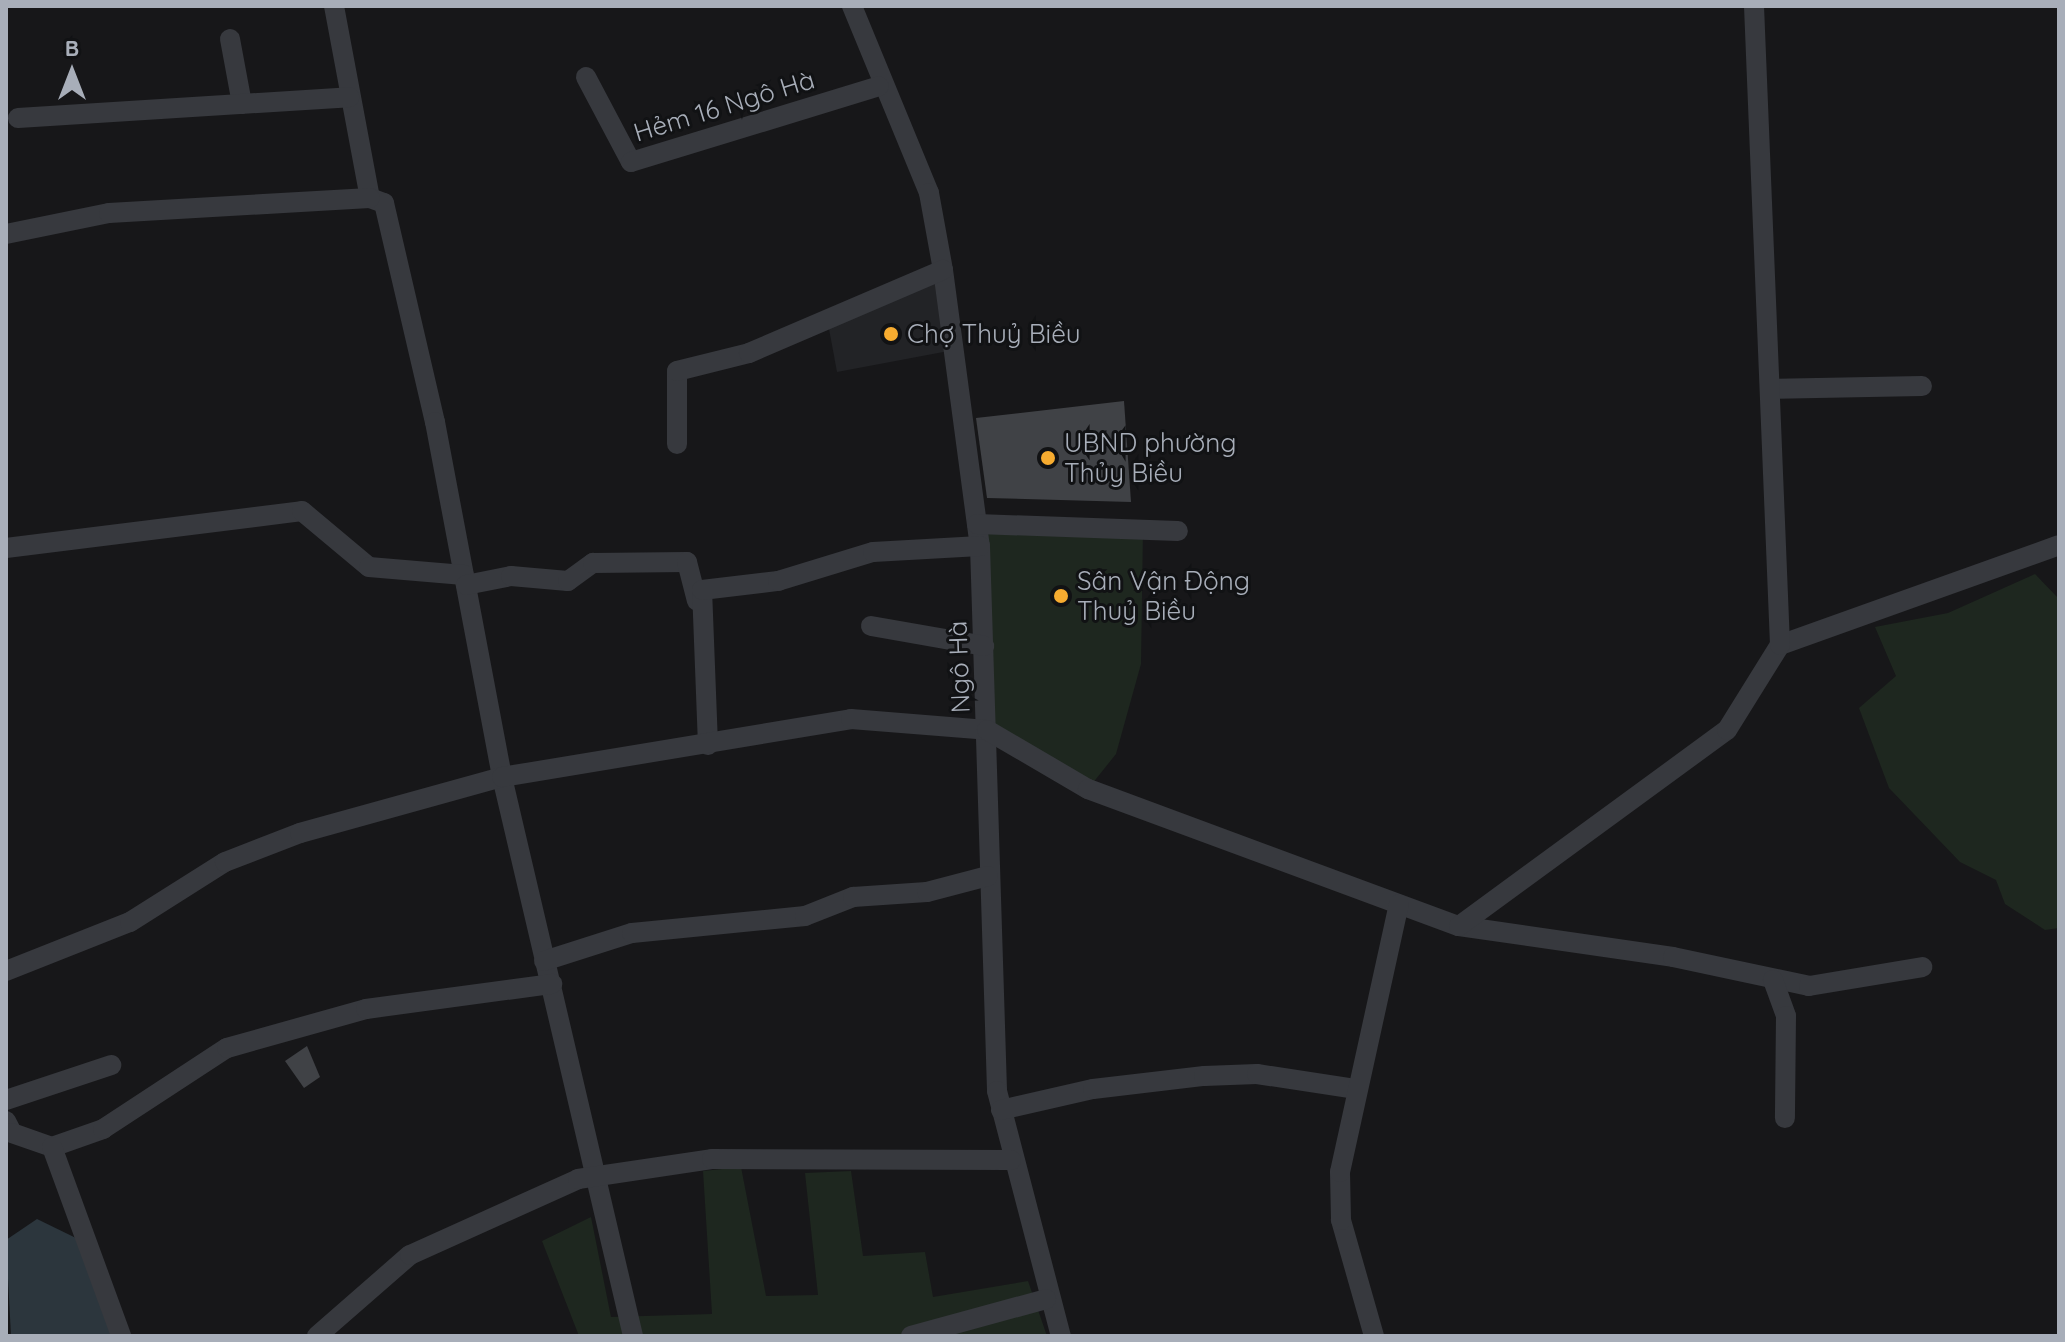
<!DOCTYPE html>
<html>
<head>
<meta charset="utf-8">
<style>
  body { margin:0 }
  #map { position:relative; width:2065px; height:1342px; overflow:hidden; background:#171719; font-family:Quicksand,sans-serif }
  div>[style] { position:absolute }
  .built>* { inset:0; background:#222326 }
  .green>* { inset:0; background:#1e271f }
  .water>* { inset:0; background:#2c363d }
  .building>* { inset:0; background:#404246 }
  .minor>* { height:20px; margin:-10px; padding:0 10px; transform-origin:10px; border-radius:10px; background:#37393e }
  .dots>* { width:22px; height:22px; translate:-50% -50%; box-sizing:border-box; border:4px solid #111214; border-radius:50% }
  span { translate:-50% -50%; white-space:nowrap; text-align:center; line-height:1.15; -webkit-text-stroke:6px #111214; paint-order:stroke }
  .street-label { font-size:26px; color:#a8aeb9 }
  .poi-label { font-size:26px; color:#a8aeb9 }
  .left { translate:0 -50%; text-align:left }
  .frame { position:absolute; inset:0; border:8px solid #a8aeb9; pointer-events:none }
  .north { position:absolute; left:32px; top:32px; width:80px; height:80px; -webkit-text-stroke:6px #111214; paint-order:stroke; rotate:0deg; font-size:22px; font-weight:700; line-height:32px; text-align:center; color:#a8aeb9 }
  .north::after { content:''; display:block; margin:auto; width:28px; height:36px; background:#a8aeb9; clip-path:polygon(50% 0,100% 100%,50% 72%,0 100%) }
</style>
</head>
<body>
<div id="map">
  <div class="built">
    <i style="clip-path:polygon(943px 270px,954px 350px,837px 372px,827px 318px)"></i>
  </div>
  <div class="green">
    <i style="clip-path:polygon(977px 524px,1143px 529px,1141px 664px,1116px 754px,1088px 789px,987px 730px)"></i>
    <i style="clip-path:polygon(2035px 574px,2059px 599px,2059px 928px,2045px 930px,2005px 904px,1996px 880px,1960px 862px,1889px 788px,1859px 708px,1896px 676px,1875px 627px,1948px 613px)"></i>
    <i style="clip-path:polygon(741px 1167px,766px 1296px,818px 1295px,805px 1173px,851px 1171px,863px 1256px,925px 1252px,933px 1297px,1028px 1281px,1047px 1336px,579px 1336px,542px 1241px,591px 1217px,611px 1317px,712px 1314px,703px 1171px)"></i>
  </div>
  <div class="water">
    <i style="clip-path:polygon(37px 1219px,78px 1239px,114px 1336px,11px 1336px,6px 1240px)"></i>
  </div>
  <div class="building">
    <i style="clip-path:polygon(1124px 401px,1131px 502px,987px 498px,976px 418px)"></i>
    <i style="clip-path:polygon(307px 1046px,320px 1077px,304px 1088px,285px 1061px)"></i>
  </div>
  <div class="minor">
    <i style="left:334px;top:6px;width:195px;rotate:79.4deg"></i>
    <i style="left:370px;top:198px;width:15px;rotate:20deg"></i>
    <i style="left:384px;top:203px;width:225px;rotate:76.9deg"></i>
    <i style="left:435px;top:422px;width:361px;rotate:79.3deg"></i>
    <i style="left:502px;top:777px;width:574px;rotate:76.81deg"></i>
    <i style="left:852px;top:6px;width:202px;rotate:67.6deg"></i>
    <i style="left:929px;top:193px;width:78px;rotate:79.7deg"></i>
    <i style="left:943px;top:270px;width:278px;rotate:82.4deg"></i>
    <i style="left:980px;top:546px;width:545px;rotate:88.21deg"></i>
    <i style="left:997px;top:1091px;width:253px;rotate:75.4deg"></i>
    <i style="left:230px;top:39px;width:66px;rotate:79.5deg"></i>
    <i style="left:586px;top:77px;width:96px;rotate:62.1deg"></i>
    <i style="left:631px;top:162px;width:259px;rotate:-17deg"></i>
    <i style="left:18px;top:118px;width:332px;rotate:-3.6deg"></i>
    <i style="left:6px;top:234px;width:105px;rotate:-11.5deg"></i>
    <i style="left:109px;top:213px;width:261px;rotate:-3.3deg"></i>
    <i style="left:1770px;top:389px;width:152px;rotate:-1.1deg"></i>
    <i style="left:677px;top:444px;width:73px;rotate:-90deg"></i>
    <i style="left:677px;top:371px;width:74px;rotate:-14deg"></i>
    <i style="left:749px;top:353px;width:211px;rotate:-23.2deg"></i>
    <i style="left:977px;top:524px;width:201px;rotate:2deg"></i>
    <i style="left:6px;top:548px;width:298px;rotate:-7.1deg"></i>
    <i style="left:302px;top:511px;width:87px;rotate:39.9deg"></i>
    <i style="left:369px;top:567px;width:95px;rotate:4.8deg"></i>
    <i style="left:466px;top:585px;width:46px;rotate:-11.3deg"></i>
    <i style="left:511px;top:576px;width:57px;rotate:5deg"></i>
    <i style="left:568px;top:581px;width:31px;rotate:-36deg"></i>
    <i style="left:593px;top:563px;width:94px;rotate:-0.6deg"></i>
    <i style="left:687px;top:562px;width:40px;rotate:75.6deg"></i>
    <i style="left:871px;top:626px;width:115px;rotate:10deg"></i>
    <i style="left:1780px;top:645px;width:296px;rotate:-19.7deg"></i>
    <i style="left:708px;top:745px;width:155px;rotate:-92.2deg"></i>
    <i style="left:702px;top:590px;width:77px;rotate:-6.8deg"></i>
    <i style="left:778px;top:581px;width:99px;rotate:-17deg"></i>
    <i style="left:873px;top:552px;width:107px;rotate:-3.2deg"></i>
    <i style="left:1459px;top:926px;width:216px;rotate:8.2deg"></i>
    <i style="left:1673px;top:957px;width:139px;rotate:12deg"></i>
    <i style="left:1809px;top:986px;width:115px;rotate:-9.5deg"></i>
    <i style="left:544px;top:961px;width:92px;rotate:-17.7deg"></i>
    <i style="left:632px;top:933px;width:174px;rotate:-5.6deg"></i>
    <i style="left:805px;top:916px;width:52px;rotate:-21.6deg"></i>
    <i style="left:853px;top:897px;width:74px;rotate:-3.9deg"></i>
    <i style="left:927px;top:892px;width:63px;rotate:-14.7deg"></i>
    <i style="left:6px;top:971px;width:133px;rotate:-21.6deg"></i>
    <i style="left:130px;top:922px;width:112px;rotate:-32.3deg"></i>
    <i style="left:225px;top:862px;width:80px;rotate:-21.1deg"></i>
    <i style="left:300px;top:833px;width:210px;rotate:-15.5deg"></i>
    <i style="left:502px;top:777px;width:354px;rotate:-9.4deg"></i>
    <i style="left:851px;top:719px;width:136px;rotate:4.6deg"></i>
    <i style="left:987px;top:730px;width:117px;rotate:30.3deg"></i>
    <i style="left:1088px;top:789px;width:395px;rotate:20.3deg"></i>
    <i style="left:1459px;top:926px;width:332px;rotate:-36.2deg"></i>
    <i style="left:1727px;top:730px;width:100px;rotate:-58.1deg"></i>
    <i style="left:1780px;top:645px;width:640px;rotate:-92.33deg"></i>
    <i style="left:1773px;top:980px;width:38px;rotate:70deg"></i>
    <i style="left:1786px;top:1016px;width:102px;rotate:90.6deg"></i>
    <i style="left:6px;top:1100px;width:111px;rotate:-18.4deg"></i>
    <i style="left:1001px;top:1110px;width:94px;rotate:-12.9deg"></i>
    <i style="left:1093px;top:1089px;width:112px;rotate:-6.7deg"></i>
    <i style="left:1204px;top:1076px;width:53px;rotate:-2.2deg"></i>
    <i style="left:1257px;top:1074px;width:99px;rotate:8.7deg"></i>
    <i style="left:6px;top:1121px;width:13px;rotate:63deg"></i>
    <i style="left:12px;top:1133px;width:42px;rotate:19.3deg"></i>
    <i style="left:52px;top:1147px;width:54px;rotate:-19.4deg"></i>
    <i style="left:103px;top:1129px;width:148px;rotate:-33.2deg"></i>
    <i style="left:227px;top:1048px;width:144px;rotate:-15.7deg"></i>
    <i style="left:366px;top:1009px;width:188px;rotate:-7.7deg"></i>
    <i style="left:52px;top:1147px;width:201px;rotate:69.9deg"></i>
    <i style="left:317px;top:1336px;width:123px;rotate:-41.1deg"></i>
    <i style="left:410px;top:1255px;width:184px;rotate:-24.3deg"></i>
    <i style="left:578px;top:1179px;width:135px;rotate:-8.5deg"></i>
    <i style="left:712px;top:1159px;width:299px;rotate:0.2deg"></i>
    <i style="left:911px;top:1336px;width:140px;rotate:-15.3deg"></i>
    <i style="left:1374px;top:1336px;width:121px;rotate:-105.9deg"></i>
    <i style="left:1341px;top:1220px;width:48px;rotate:-91.2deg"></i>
    <i style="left:1340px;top:1172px;width:274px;rotate:-77.6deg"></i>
  </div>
  <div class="dots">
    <i style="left:891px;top:334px;background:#f7ac30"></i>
    <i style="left:1048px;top:458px;background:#f7ac30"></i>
    <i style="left:1061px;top:596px;background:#f7ac30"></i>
  </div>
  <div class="street-label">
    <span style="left:724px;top:106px;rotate:-17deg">Hẻm 16 Ngô Hà</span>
    <span style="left:959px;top:667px;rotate:-92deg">Ngô Hà</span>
  </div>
  <div class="poi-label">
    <span class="left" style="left:907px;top:334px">Chợ Thuỷ Biều</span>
    <span class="left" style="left:1064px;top:458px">UBND phường<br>Thủy Biều</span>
    <span class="left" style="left:1077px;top:596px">Sân Vận Động<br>Thuỷ Biều</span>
  </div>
  <div class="frame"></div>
  <div class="north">B</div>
</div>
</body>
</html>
